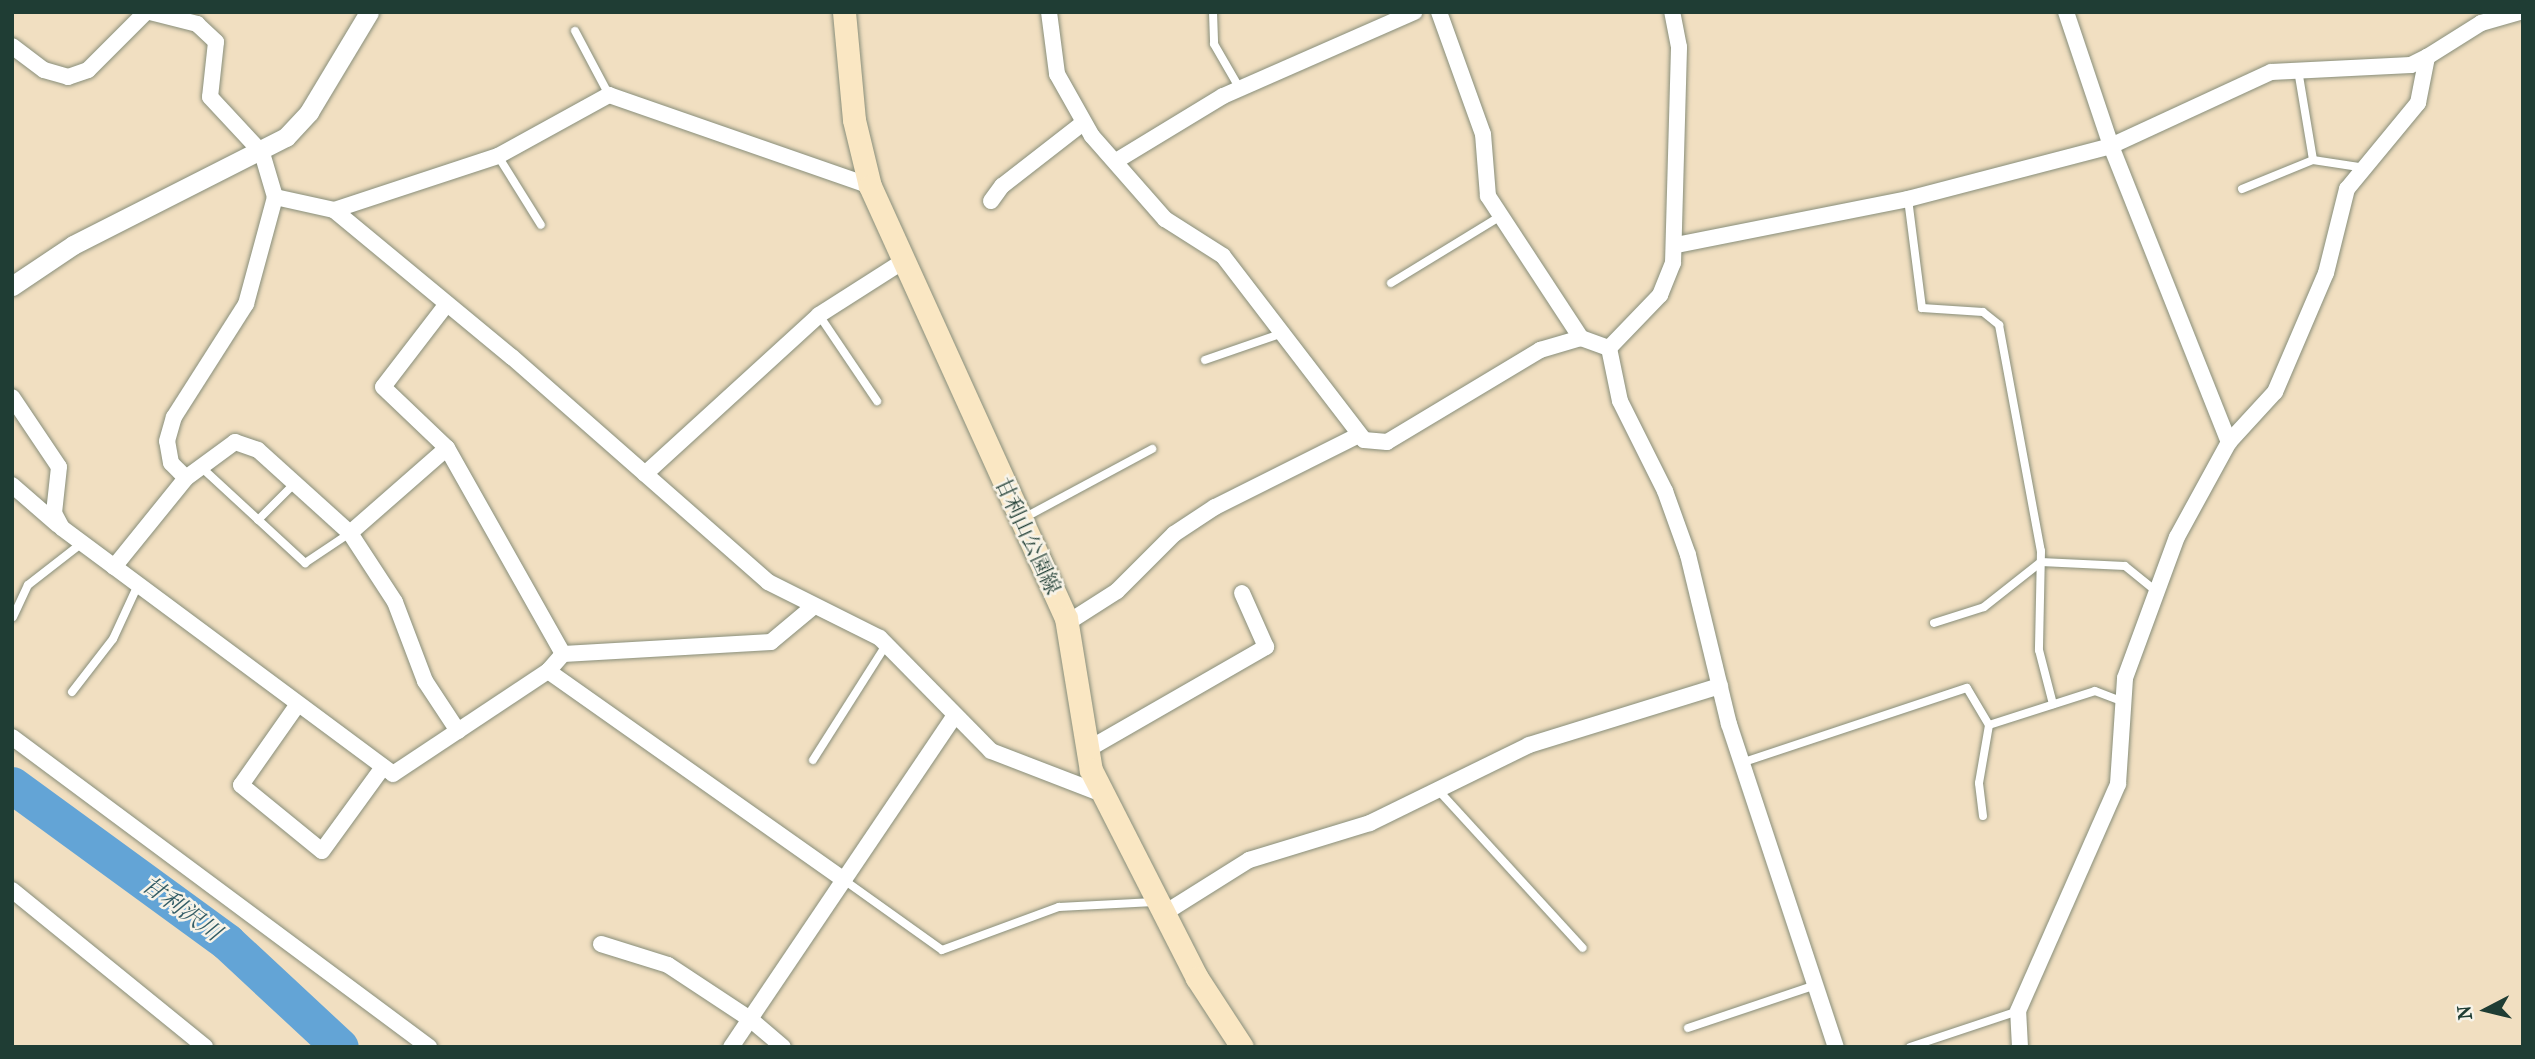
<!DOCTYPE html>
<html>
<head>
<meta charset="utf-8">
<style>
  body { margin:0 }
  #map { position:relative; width:2535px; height:1059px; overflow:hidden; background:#f1dfc1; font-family:"IM FELL French Canon","Noto Serif JP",serif }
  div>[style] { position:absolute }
  .river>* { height:37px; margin:-18.5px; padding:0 18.5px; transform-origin:18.5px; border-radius:18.5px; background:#63a4d6 }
  .roads { filter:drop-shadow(0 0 2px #888e7a) drop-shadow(0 0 2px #888e7a) }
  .service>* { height:8px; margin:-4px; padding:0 4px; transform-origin:4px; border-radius:4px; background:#fff }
  .minor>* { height:16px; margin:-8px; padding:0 8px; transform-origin:8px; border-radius:8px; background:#fff }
  .tertiary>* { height:19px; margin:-9.5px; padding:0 9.5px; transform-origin:9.5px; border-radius:9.5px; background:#fff }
  .secondary>* { height:23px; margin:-11.5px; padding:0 11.5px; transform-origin:11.5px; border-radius:11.5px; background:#fae7c3 }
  span { translate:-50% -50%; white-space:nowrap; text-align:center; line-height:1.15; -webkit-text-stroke:5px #f7f3e8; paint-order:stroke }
  .street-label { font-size:21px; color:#1f3d34 }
  .water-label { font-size:23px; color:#335c65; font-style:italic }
  .frame { position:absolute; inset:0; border:14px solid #1f3d34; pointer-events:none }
  .north { position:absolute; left:2451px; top:975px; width:70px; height:70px; -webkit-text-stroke:5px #f7f3e8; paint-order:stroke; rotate:263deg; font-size:19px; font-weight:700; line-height:28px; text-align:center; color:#1f3d34 }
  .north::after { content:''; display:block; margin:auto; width:24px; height:32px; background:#1f3d34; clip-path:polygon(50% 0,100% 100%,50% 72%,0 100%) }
</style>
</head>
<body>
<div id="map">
  <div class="river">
    <i style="left:12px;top:785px;width:266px;rotate:36.1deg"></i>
    <i style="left:227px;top:942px;width:154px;rotate:42.9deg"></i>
  </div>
  <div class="roads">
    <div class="service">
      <i style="left:1213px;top:12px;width:32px;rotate:88deg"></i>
      <i style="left:1214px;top:44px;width:52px;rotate:60deg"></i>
      <i style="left:575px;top:31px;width:72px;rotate:62deg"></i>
      <i style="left:2298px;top:70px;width:91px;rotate:80.5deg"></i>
      <i style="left:498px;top:156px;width:81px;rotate:58.1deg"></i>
      <i style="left:2242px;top:189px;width:77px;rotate:-22.2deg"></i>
      <i style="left:2313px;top:160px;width:53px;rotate:8.7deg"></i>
      <i style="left:1908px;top:199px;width:110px;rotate:82.7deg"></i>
      <i style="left:1922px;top:308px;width:61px;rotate:3.8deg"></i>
      <i style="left:1983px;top:312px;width:21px;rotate:39deg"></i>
      <i style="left:1999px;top:325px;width:230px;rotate:79.5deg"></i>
      <i style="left:2041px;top:551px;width:99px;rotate:91.2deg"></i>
      <i style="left:2039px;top:650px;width:56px;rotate:75.5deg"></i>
      <i style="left:1391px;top:283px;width:127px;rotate:-31.4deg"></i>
      <i style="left:819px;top:315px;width:104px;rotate:56deg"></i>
      <i style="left:1205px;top:360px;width:83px;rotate:-19.1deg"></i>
      <i style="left:201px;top:467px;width:142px;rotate:42.7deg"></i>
      <i style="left:305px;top:563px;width:54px;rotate:-33.7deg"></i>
      <i style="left:1022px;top:519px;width:148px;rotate:-28.3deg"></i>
      <i style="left:258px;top:520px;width:52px;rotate:-45deg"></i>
      <i style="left:13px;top:617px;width:35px;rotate:-65deg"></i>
      <i style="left:28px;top:585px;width:68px;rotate:-37.9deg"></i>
      <i style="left:1934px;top:623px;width:52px;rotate:-17.7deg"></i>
      <i style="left:1984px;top:607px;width:73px;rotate:-38.3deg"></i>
      <i style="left:2041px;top:562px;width:84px;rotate:2.7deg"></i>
      <i style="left:2125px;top:566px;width:38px;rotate:39deg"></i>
      <i style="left:72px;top:692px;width:67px;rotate:-52.3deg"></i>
      <i style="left:113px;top:639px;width:60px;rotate:-65.2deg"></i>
      <i style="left:813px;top:760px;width:136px;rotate:-57.6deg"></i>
      <i style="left:1741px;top:763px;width:238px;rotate:-18.4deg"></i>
      <i style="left:1967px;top:688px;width:43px;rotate:59.3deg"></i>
      <i style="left:1438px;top:790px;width:214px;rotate:47.5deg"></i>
      <i style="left:1983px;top:816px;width:33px;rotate:-97deg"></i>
      <i style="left:1979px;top:783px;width:59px;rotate:-80.2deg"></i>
      <i style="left:1989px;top:725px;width:111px;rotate:-17.8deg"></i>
      <i style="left:2095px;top:691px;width:31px;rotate:21deg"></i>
      <i style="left:844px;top:880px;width:120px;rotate:35.5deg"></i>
      <i style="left:942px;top:950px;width:125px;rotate:-20.2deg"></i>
      <i style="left:1059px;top:907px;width:95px;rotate:-3deg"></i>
      <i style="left:1688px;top:1028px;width:132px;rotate:-18.6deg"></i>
      <i style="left:1910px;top:1047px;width:114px;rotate:-18.4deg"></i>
    </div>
    <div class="minor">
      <i style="left:150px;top:12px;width:49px;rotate:14.3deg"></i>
      <i style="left:197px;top:24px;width:26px;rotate:43deg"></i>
      <i style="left:216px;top:42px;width:55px;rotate:96.2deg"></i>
      <i style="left:210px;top:97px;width:76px;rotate:47.1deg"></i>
      <i style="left:262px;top:153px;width:46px;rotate:73.5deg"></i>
      <i style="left:275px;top:197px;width:60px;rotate:12.4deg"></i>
      <i style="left:334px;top:210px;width:231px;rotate:39.6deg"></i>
      <i style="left:512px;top:357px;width:341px;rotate:41.3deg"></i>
      <i style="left:768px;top:582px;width:125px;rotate:26.6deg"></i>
      <i style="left:880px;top:638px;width:158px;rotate:45.5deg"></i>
      <i style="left:991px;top:751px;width:117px;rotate:21.1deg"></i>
      <i style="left:1049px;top:12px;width:63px;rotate:82.6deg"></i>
      <i style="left:1057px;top:74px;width:71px;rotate:60.6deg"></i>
      <i style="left:1092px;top:136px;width:111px;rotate:48.7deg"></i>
      <i style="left:1165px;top:219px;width:69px;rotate:32.5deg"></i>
      <i style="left:1223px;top:256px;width:232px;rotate:52.5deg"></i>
      <i style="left:1364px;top:440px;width:23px;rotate:5deg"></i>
      <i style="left:1387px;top:442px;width:179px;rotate:-31deg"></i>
      <i style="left:1540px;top:350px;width:43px;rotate:-16.3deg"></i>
      <i style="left:1581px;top:338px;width:30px;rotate:20deg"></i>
      <i style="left:1439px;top:12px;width:130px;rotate:70.2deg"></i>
      <i style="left:1483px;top:134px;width:62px;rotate:85.4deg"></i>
      <i style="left:1488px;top:196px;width:170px;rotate:56.8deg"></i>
      <i style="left:2066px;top:12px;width:141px;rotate:71.4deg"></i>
      <i style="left:2111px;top:146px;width:319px;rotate:68.3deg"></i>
      <i style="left:12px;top:46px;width:40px;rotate:37deg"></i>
      <i style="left:44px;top:70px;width:25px;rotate:16deg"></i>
      <i style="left:68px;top:77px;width:21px;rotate:-19deg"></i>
      <i style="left:88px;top:70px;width:82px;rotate:-45deg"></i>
      <i style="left:1116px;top:161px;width:125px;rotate:-31.3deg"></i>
      <i style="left:1223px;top:96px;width:209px;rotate:-23.7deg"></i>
      <i style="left:991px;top:201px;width:19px;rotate:-54deg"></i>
      <i style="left:1002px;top:186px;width:103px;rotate:-37.9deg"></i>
      <i style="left:334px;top:210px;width:173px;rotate:-18.2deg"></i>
      <i style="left:498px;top:156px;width:127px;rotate:-28.8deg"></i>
      <i style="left:609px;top:95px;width:276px;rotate:19.2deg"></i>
      <i style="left:1676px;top:245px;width:237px;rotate:-11.2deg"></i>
      <i style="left:1908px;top:199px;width:210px;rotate:-14.6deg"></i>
      <i style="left:2111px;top:146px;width:176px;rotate:-24.8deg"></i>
      <i style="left:2271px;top:72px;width:140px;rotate:-2.9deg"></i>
      <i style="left:2411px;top:65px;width:18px;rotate:-27deg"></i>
      <i style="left:446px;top:305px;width:103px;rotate:127.5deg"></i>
      <i style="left:383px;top:387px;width:88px;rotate:43.6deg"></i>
      <i style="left:447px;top:448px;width:236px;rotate:60.6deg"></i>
      <i style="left:1609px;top:348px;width:54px;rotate:78.3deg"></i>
      <i style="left:1620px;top:401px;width:101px;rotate:63.4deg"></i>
      <i style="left:1665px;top:491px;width:68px;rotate:70.2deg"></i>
      <i style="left:1688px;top:555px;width:174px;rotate:76.4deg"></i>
      <i style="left:1729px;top:724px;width:340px;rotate:71.7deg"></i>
      <i style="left:1609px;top:348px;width:74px;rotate:-46.1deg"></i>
      <i style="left:1660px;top:295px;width:35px;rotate:-68deg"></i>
      <i style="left:1673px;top:263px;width:216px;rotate:-88.4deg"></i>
      <i style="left:1679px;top:47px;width:36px;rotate:-101deg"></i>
      <i style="left:12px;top:397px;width:84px;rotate:56.1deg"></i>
      <i style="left:59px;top:467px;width:46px;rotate:96.2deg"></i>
      <i style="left:54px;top:513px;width:17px;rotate:62deg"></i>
      <i style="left:62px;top:528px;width:412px;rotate:36.6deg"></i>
      <i style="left:393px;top:774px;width:186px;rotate:-33.6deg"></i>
      <i style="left:447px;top:448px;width:129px;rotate:138.8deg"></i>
      <i style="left:350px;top:533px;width:82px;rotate:56.9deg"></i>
      <i style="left:395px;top:602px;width:85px;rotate:69.2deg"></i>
      <i style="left:425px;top:681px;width:60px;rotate:56.6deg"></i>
      <i style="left:645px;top:474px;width:236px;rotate:-42.4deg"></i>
      <i style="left:819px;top:315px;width:98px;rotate:-32.6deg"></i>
      <i style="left:186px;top:478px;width:61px;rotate:-36.3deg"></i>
      <i style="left:235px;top:442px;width:24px;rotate:19deg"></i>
      <i style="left:258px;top:450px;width:124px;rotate:42.1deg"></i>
      <i style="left:12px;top:485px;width:61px;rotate:41deg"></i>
      <i style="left:114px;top:567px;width:114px;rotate:-51deg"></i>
      <i style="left:186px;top:478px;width:21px;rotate:-135deg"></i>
      <i style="left:171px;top:463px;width:22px;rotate:-100deg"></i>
      <i style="left:167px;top:441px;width:25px;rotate:-74deg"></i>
      <i style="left:174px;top:417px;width:134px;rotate:-57.5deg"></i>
      <i style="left:246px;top:304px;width:111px;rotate:-74.8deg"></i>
      <i style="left:814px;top:606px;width:56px;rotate:140.1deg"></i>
      <i style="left:771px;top:642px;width:208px;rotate:176.7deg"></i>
      <i style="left:563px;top:654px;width:23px;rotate:131deg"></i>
      <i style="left:548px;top:671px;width:362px;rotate:35.2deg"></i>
      <i style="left:1067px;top:623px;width:59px;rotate:-32.6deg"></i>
      <i style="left:1117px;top:591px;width:81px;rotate:-45deg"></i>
      <i style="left:1174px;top:534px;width:49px;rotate:-33.4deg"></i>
      <i style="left:1215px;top:507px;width:161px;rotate:-26.6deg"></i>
      <i style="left:298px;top:704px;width:99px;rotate:125.1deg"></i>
      <i style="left:241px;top:785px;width:104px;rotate:39.2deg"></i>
      <i style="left:322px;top:851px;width:104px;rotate:-54deg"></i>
      <i style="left:12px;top:737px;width:520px;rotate:36.63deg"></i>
      <i style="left:1085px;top:751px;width:209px;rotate:-29.9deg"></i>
      <i style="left:1266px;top:647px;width:59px;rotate:-114deg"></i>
      <i style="left:12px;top:890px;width:249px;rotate:39.1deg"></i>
      <i style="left:1163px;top:914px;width:102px;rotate:-32.1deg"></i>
      <i style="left:1249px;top:860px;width:127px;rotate:-17deg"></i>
      <i style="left:1370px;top:823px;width:177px;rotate:-26.1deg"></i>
      <i style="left:1529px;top:745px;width:200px;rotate:-17.2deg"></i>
      <i style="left:601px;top:944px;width:70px;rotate:17.4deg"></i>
      <i style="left:668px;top:965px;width:98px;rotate:33.4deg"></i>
      <i style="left:750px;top:1019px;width:34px;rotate:124deg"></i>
      <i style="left:783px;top:1047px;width:43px;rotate:-139.7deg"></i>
      <i style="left:750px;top:1019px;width:363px;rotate:-56deg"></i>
      <i style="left:2020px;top:1047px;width:36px;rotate:-93deg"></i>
      <i style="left:2018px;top:1011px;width:248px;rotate:-66.2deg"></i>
      <i style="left:2118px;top:784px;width:106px;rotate:-86.2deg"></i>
      <i style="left:2125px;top:678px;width:150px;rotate:-69.8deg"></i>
      <i style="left:2177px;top:537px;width:108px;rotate:-61.3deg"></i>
      <i style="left:2229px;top:442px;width:68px;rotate:-47.4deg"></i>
      <i style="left:2275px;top:392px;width:129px;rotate:-66.8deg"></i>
      <i style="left:2326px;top:273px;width:87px;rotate:-76deg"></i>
      <i style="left:2347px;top:189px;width:112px;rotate:-50.5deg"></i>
      <i style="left:2418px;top:103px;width:47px;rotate:-78.9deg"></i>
      <i style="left:2427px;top:57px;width:64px;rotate:-32.2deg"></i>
      <i style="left:2481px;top:23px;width:40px;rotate:-16deg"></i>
    </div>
    <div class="tertiary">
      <i style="left:12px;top:286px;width:73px;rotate:-33.9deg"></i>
      <i style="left:73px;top:245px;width:239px;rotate:-26.9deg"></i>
      <i style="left:286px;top:137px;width:34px;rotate:-47deg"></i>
      <i style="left:309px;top:112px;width:117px;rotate:-59deg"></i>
    </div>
    <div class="secondary">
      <i style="left:844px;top:12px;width:108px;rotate:84.7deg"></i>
      <i style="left:854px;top:120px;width:68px;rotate:76.4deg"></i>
      <i style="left:870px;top:186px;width:474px;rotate:65.6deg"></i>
      <i style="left:1066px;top:618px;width:154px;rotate:80.7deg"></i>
      <i style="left:1091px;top:770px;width:233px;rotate:63deg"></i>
      <i style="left:1197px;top:978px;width:82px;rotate:56.9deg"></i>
    </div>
  </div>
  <div class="street-label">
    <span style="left:1028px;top:536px;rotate:65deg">甘利山公園線</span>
  </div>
  <div class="water-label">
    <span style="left:181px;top:909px;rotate:36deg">甘利沢川</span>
  </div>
  <div class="frame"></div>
  <div class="north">N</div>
</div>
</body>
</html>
